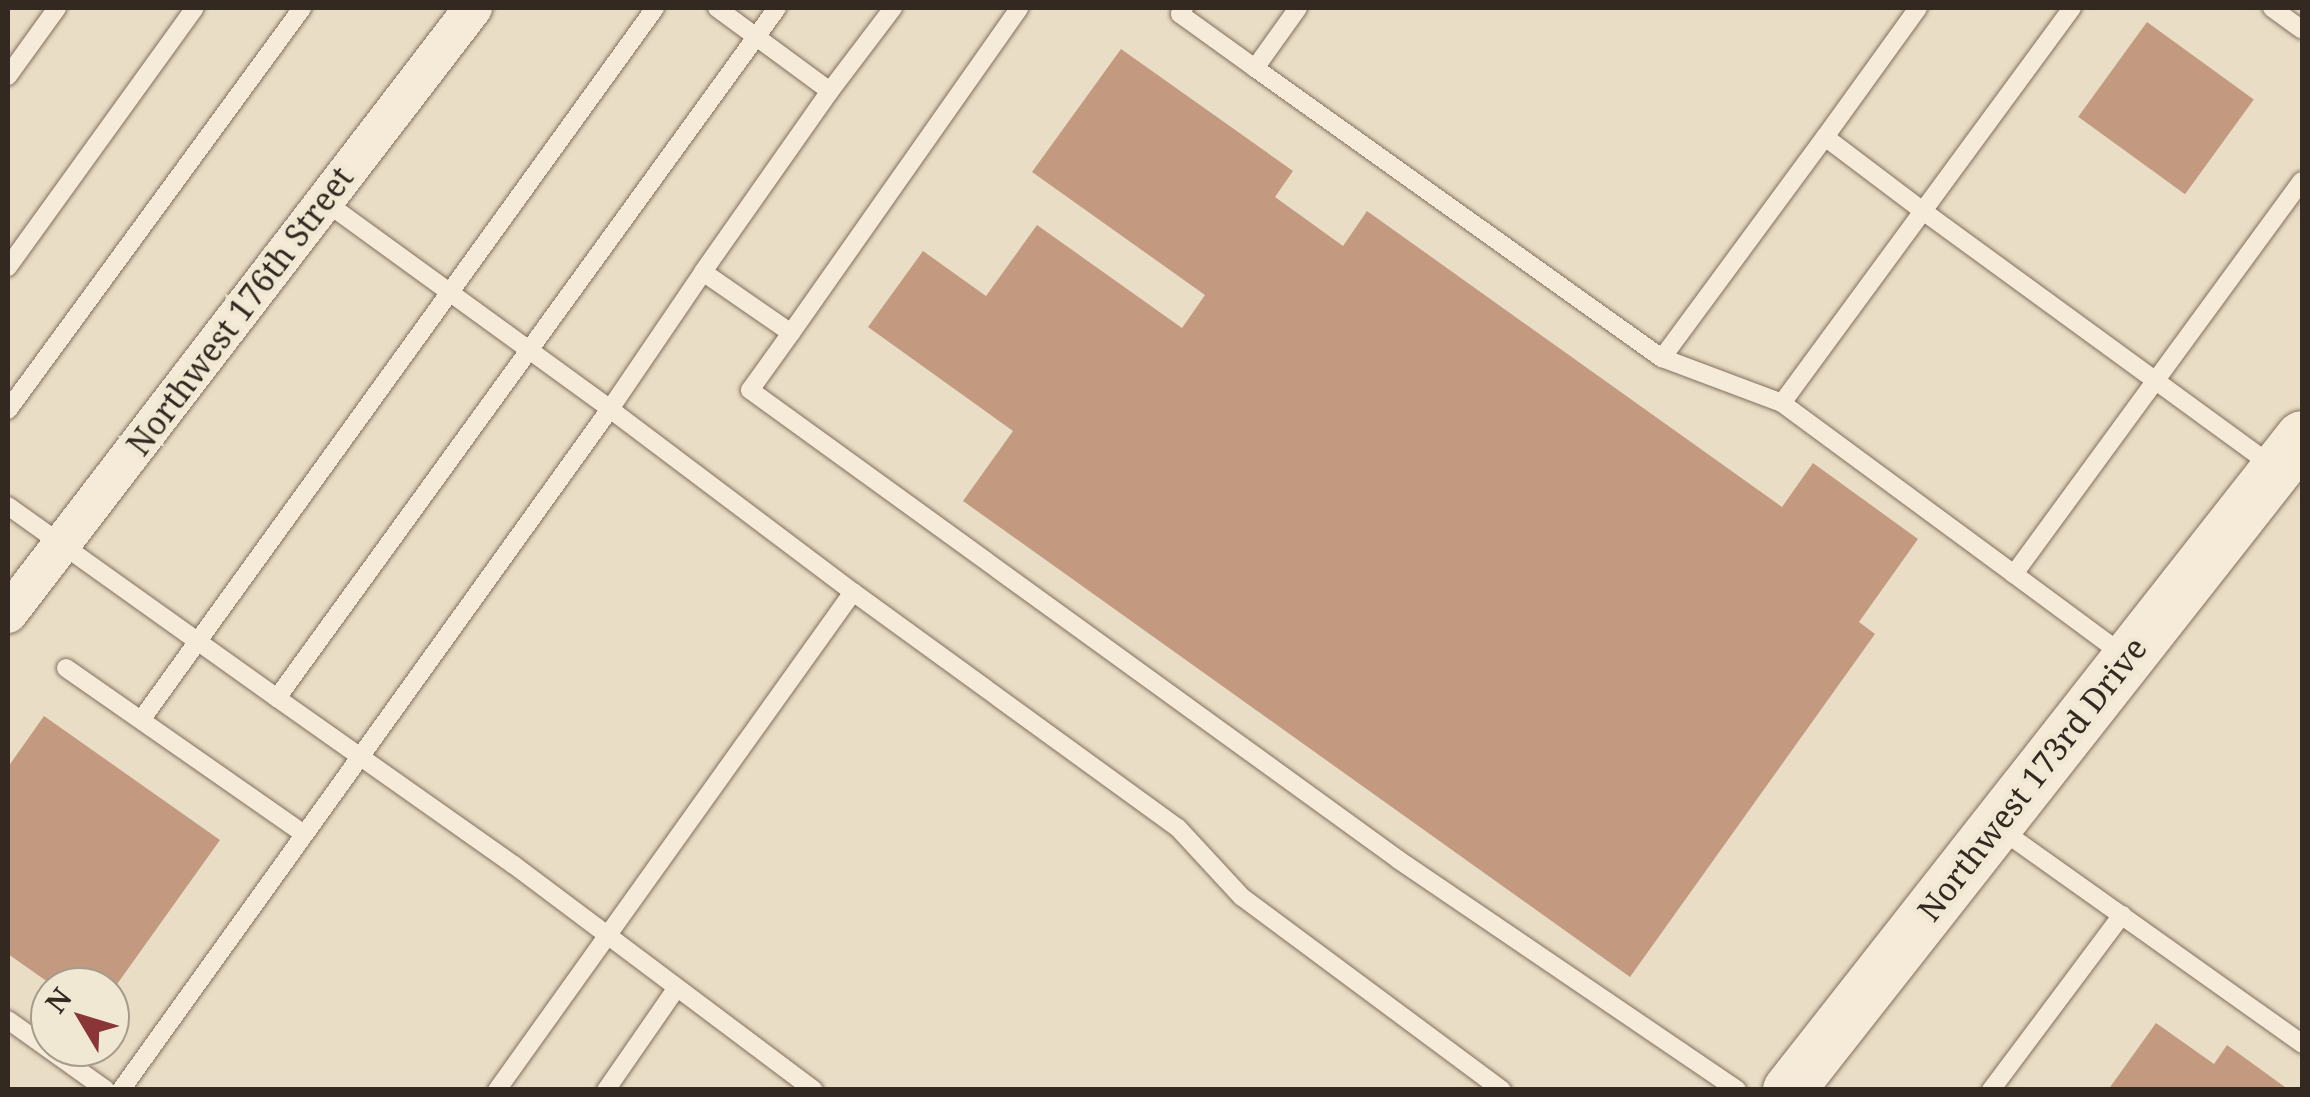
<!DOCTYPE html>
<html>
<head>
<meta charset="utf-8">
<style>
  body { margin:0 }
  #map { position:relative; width:2310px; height:1097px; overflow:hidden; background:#e9ddc6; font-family:"Noto Serif",serif }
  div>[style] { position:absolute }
  .building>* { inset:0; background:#c39a80; transform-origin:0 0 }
  .roads { filter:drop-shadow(0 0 2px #82705e) drop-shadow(0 0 2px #82705e) }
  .lane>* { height:18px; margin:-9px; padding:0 9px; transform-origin:9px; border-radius:9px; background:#f5ebd8 }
  .street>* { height:38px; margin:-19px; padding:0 19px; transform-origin:19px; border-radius:19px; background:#f5ebd8 }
  .secondary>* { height:52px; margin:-26px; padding:0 26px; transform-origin:26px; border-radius:26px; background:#f5ebd8 }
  span { translate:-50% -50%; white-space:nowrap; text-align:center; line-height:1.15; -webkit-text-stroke:9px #f1e8d4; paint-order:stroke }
  .street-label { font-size:32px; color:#342920 }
  .frame { position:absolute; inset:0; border:10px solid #342920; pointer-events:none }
  .north { position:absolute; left:30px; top:967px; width:100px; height:100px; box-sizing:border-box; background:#f1e8d4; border:2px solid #a59c8c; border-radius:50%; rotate:308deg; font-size:28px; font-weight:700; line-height:40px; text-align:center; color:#342920 }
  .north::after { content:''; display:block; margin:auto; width:35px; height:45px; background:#8a3537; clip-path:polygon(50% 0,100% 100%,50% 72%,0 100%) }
</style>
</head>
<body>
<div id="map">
  <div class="building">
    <i style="left:2147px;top:22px;width:132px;height:117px;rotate:36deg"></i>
    <i style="clip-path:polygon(1121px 49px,1293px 171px,1275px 197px,1343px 246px,1367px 211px,1782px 507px,1813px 463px,1918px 539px,1859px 622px,1875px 634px,1630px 977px,963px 501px,1013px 431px,868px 327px,923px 251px,986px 296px,1037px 225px,1182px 328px,1205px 295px,1032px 172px)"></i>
    <i style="clip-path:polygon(44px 716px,220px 840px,110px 994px,110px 987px,55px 987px,8px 954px,8px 767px)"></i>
    <i style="clip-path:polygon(2156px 1023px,2214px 1064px,2227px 1045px,2289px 1090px,2108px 1090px)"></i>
  </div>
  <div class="roads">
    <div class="lane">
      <i style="left:717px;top:8px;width:140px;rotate:36.3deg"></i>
      <i style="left:830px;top:91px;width:104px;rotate:-52.8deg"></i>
      <i style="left:1184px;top:8px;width:7px;rotate:124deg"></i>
      <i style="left:1180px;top:14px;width:92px;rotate:35.8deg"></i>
      <i style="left:1298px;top:8px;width:74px;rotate:125.6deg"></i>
      <i style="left:1255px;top:68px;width:500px;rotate:35.5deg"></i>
      <i style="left:2072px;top:8px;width:252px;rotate:126.3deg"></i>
      <i style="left:1923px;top:211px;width:436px;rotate:36.1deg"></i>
      <i style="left:2272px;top:8px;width:37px;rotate:36deg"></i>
      <i style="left:8px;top:76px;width:84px;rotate:-54.2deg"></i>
      <i style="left:830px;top:91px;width:221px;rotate:125.1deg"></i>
      <i style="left:703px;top:272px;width:107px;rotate:34.7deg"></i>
      <i style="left:791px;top:333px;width:397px;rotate:-54.9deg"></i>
      <i style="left:1825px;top:137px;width:159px;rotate:-54.2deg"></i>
      <i style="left:324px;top:201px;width:354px;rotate:36deg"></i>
      <i style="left:610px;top:409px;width:166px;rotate:-55.8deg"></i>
      <i style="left:8px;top:267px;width:319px;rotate:-54.2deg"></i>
      <i style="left:791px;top:333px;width:70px;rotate:125.7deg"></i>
      <i style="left:750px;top:390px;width:801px;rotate:35.91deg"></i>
      <i style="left:1399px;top:860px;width:409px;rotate:34.2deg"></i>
      <i style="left:1782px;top:403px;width:128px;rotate:-159.4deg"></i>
      <i style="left:1662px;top:358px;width:275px;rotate:-53.6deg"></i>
      <i style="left:1825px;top:137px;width:123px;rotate:37.1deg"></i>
      <i style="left:1923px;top:211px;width:238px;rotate:126.3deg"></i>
      <i style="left:1782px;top:403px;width:288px;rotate:36.4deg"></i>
      <i style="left:2014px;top:574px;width:487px;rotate:-53.8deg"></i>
      <i style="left:8px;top:410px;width:498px;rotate:-53.8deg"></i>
      <i style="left:8px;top:506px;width:330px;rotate:35.5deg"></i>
      <i style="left:277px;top:698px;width:852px;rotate:-54.07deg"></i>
      <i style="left:2014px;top:574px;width:139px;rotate:36.5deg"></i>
      <i style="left:853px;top:592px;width:402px;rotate:36deg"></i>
      <i style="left:1178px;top:828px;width:94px;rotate:47.2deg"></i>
      <i style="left:1242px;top:897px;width:324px;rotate:36.6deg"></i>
      <i style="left:66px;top:668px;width:290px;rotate:34.9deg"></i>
      <i style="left:277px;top:698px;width:290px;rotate:35.2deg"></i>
      <i style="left:514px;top:865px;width:375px;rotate:36.9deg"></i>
      <i style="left:141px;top:720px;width:878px;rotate:-54.17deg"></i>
      <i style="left:2000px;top:829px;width:371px;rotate:35.4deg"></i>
      <i style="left:8px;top:1020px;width:120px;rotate:35.5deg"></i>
      <i style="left:121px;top:1090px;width:838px;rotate:-54.32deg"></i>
      <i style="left:610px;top:409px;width:304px;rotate:37deg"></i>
      <i style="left:853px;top:592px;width:612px;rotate:125.56deg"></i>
      <i style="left:606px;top:1090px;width:123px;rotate:-55.3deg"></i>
      <i style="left:1991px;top:1090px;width:219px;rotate:-53.2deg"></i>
    </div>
    <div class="street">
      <i style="left:8px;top:614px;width:764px;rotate:-52.5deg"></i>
    </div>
    <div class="secondary">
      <i style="left:1789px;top:1090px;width:830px;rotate:-51.85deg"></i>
    </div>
  </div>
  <div class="street-label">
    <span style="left:240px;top:311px;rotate:-53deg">Northwest 176th Street</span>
    <span style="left:2032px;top:779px;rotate:-52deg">Northwest 173rd Drive</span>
  </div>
  <div class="frame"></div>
  <div class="north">N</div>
</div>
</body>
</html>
